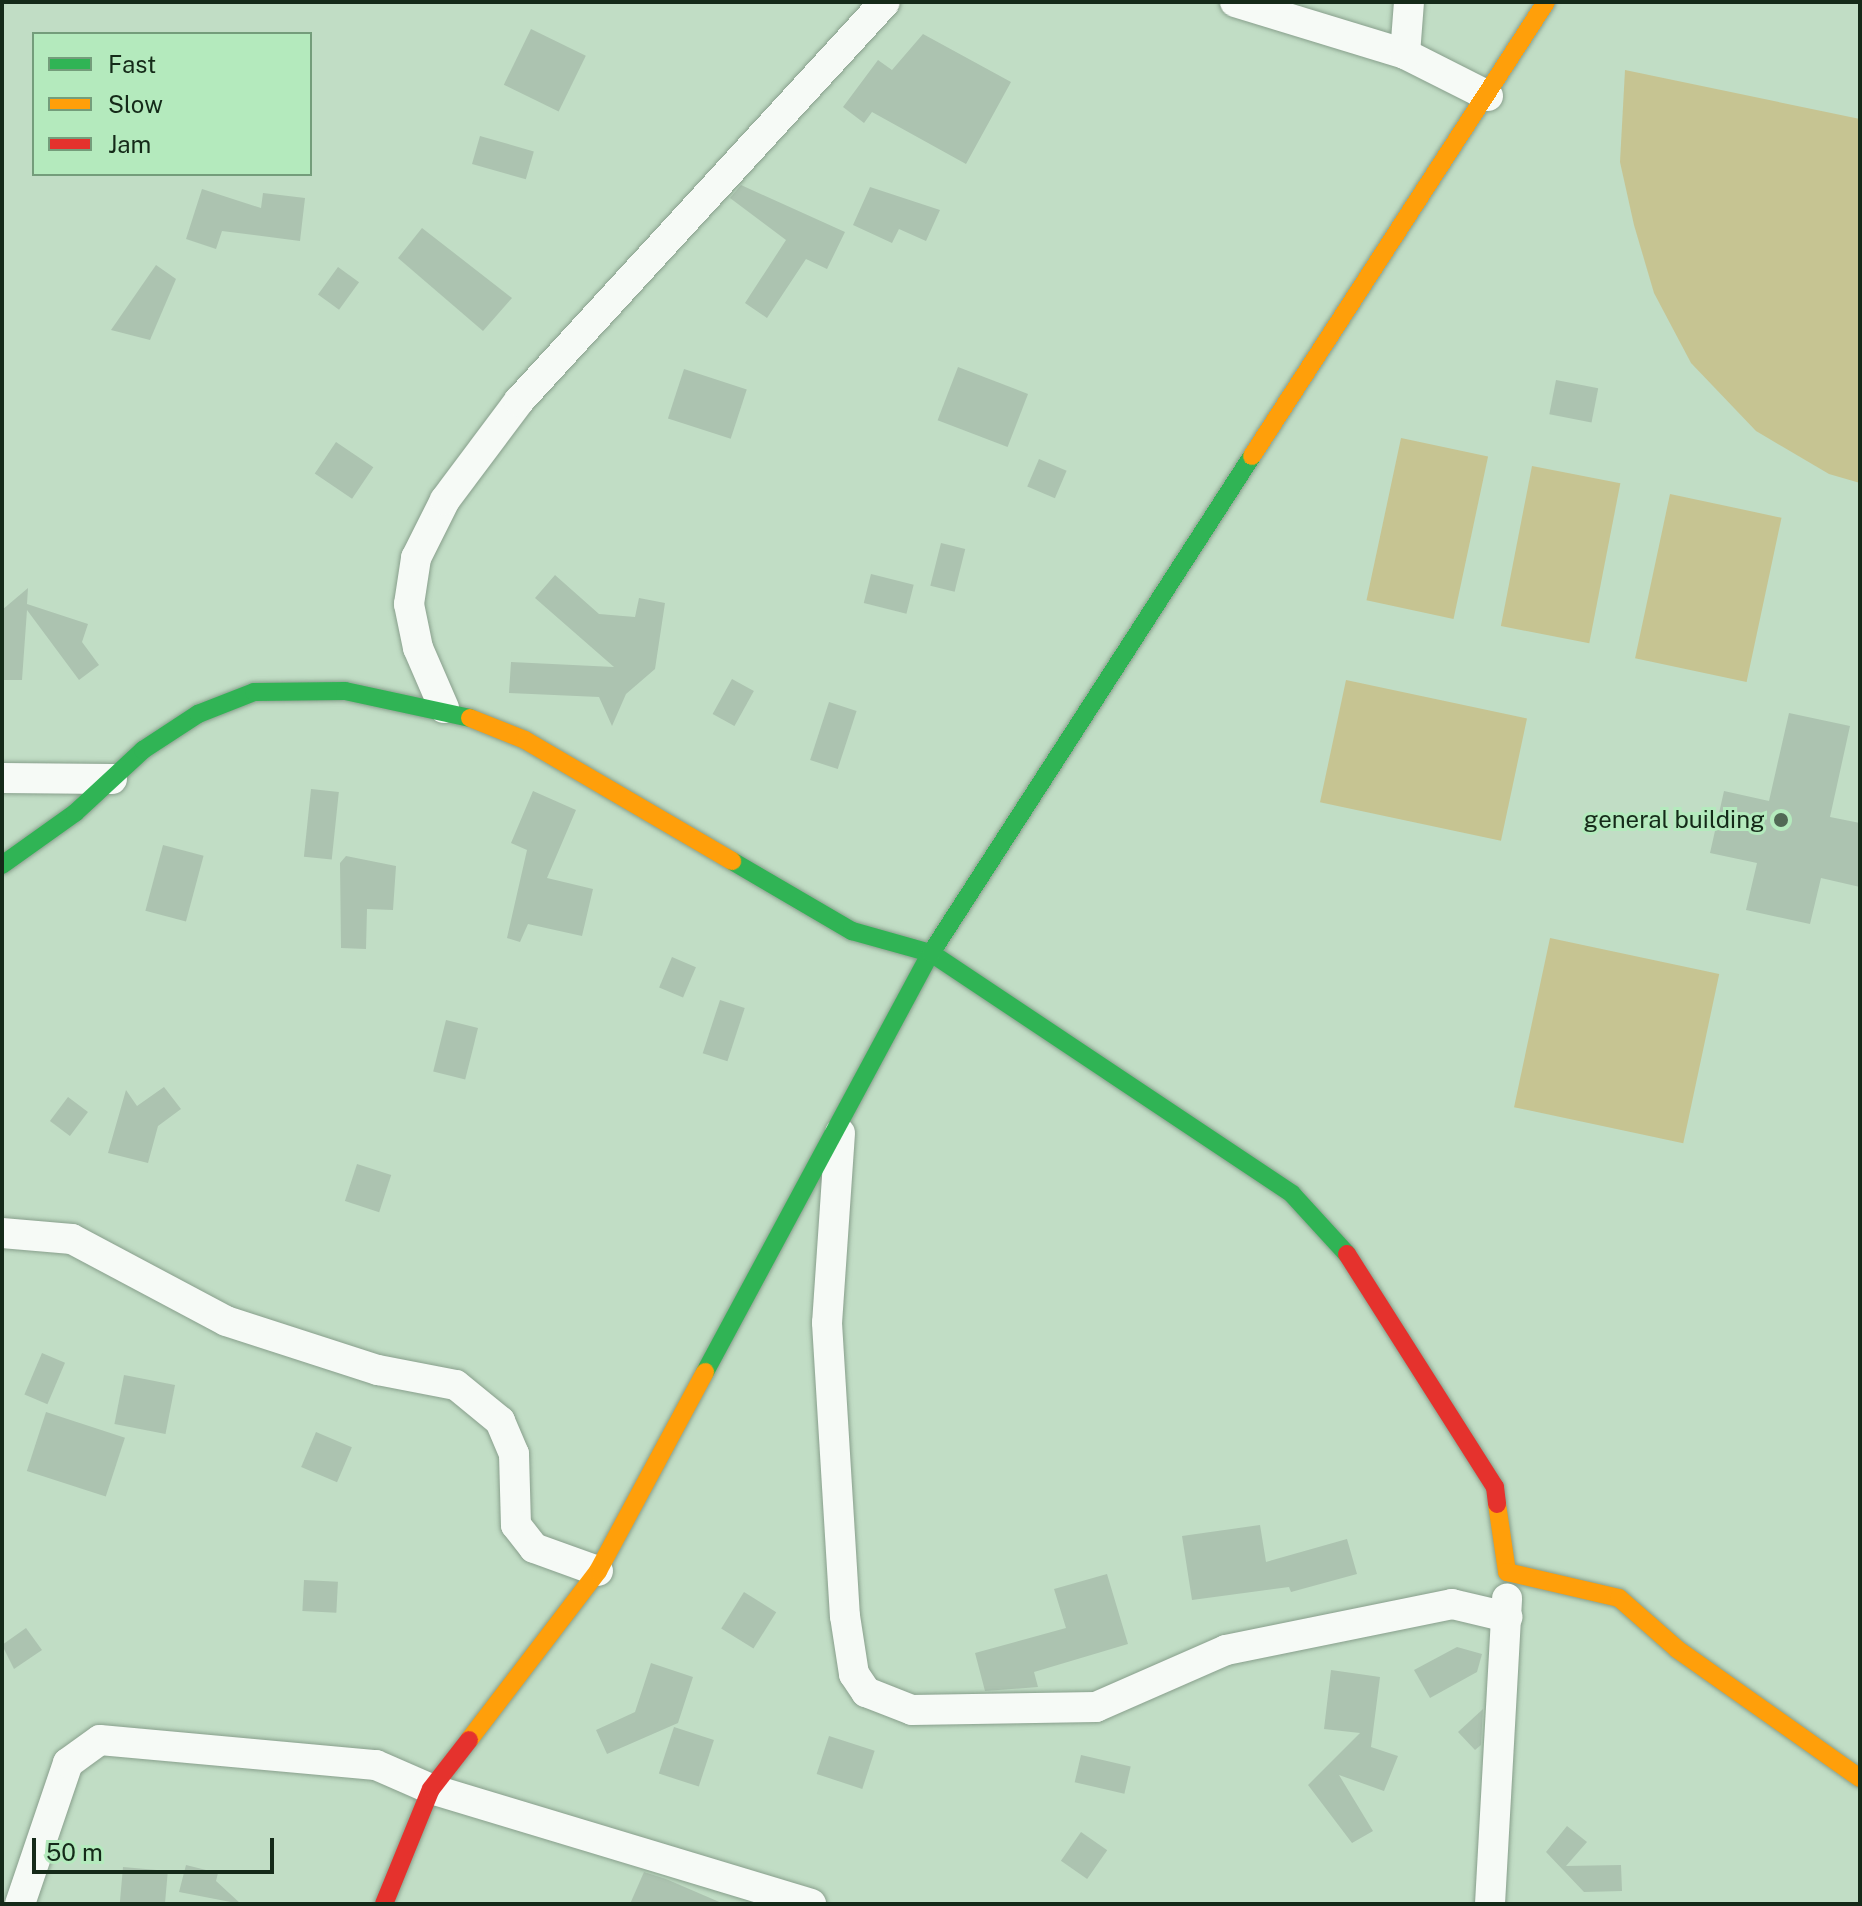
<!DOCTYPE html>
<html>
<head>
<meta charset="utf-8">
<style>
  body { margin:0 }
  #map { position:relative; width:1862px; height:1906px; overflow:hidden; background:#c1ddc5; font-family:"Public Sans",sans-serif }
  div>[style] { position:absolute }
  .green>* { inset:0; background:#c6c492; transform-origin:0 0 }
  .building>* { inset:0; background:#acc3b0; transform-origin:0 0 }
  .roads { filter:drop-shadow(0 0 2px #889f8c) drop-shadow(0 0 2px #889f8c) }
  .street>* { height:30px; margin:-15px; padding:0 15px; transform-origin:15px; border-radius:15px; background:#f6faf6 }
  .fast>* { height:18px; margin:-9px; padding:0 9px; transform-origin:9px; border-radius:9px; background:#30b455 }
  .slow>* { height:18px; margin:-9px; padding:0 9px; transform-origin:9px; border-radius:9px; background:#ff9f0a }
  .jam>* { height:18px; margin:-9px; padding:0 9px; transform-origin:9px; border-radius:9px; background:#e5322d }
  .dots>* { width:22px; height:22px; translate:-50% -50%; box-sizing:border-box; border:4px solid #b4eabd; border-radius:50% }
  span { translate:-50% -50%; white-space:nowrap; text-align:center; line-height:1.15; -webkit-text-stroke:6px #b4eabd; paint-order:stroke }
  .poi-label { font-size:24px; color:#152a19 }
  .right { translate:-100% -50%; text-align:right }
  .frame { position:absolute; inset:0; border:4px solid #152a19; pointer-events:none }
  .legend { position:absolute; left:32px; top:32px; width:280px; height:144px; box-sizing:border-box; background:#b4eabd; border:2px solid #749d7b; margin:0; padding:10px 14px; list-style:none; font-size:24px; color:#152a19 }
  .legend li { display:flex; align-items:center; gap:16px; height:40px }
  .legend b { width:40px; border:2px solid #749d7b }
  .scale { position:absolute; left:32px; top:1838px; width:242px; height:36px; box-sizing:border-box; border:4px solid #152a19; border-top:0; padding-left:10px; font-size:24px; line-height:28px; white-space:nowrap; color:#152a19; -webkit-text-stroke:6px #b4eabd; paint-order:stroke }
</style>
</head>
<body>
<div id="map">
  <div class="green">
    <i style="clip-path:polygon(1625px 70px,1860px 119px,1860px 483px,1829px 474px,1756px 431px,1691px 363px,1654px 293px,1634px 225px,1620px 162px)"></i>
    <i style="left:1401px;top:438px;width:89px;height:166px;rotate:12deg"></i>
    <i style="left:1532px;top:466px;width:90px;height:163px;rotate:11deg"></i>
    <i style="left:1670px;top:494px;width:114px;height:168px;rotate:12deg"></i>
    <i style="left:1346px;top:680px;width:185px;height:125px;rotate:12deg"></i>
    <i style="left:1550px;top:938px;width:173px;height:173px;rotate:12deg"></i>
  </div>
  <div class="building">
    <i style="left:531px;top:29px;width:61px;height:62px;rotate:26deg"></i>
    <i style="clip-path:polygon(923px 34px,1011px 82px,966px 164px,872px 112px,864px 123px,843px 107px,878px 60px,892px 70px)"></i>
    <i style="left:480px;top:136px;width:56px;height:29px;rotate:16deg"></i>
    <i style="clip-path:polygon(741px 185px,845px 232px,827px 269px,806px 259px,767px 318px,745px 303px,786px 240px,730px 198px)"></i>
    <i style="clip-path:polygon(870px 187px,940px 210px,926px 241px,899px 229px,892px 243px,853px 225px)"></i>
    <i style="clip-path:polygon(202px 189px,261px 208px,263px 193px,305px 198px,300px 241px,222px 231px,216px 249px,186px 239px)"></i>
    <i style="clip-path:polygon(422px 228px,512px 298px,483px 331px,398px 258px)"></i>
    <i style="clip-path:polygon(156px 265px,176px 279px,150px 340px,111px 330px)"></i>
    <i style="left:338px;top:267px;width:26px;height:34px;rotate:36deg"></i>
    <i style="left:958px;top:367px;width:75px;height:57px;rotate:21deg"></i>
    <i style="left:684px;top:369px;width:66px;height:52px;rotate:18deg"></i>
    <i style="left:1556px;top:380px;width:43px;height:35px;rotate:11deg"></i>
    <i style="left:336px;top:442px;width:45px;height:38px;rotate:34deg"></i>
    <i style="left:1039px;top:459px;width:30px;height:30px;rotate:23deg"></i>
    <i style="left:941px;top:543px;width:25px;height:44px;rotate:14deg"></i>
    <i style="left:871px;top:574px;width:44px;height:30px;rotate:14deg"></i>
    <i style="clip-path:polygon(555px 575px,599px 614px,635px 617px,639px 598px,665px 603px,655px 669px,626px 694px,612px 726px,599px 697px,509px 693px,511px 662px,614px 667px,535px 598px)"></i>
    <i style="clip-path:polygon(28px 588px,27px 604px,88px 624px,82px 642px,99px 665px,79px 680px,27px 610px,22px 680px,2px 680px,2px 610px)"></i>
    <i style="left:732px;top:679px;width:25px;height:40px;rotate:29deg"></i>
    <i style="left:829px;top:702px;width:29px;height:61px;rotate:18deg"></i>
    <i style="clip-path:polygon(1789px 713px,1850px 726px,1830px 817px,1860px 823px,1860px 887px,1821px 878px,1810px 924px,1746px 910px,1757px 863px,1710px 853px,1724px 791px,1769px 801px)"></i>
    <i style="left:311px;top:789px;width:28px;height:68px;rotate:6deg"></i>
    <i style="clip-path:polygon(533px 791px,576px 810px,547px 878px,593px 889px,582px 936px,528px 924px,520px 942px,507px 938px,527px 850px,511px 843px)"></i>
    <i style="left:163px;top:845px;width:42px;height:68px;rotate:15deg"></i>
    <i style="clip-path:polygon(346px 856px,396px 866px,393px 910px,367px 909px,366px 949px,341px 948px,340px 863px)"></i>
    <i style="left:672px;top:957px;width:26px;height:33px;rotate:23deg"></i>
    <i style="left:720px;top:1000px;width:26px;height:56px;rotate:18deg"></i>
    <i style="left:446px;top:1020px;width:33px;height:53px;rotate:14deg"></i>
    <i style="clip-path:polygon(164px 1087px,181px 1109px,158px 1126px,148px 1163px,108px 1153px,126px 1090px,137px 1106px)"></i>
    <i style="left:68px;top:1097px;width:25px;height:30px;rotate:37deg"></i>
    <i style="left:357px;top:1164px;width:36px;height:39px;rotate:18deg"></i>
    <i style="left:42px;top:1353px;width:25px;height:45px;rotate:23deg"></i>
    <i style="left:124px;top:1375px;width:52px;height:50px;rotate:11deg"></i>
    <i style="left:46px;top:1412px;width:83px;height:62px;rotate:18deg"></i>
    <i style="left:316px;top:1432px;width:39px;height:38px;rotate:23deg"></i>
    <i style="clip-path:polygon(1260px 1525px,1266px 1562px,1347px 1539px,1357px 1574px,1291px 1592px,1289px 1587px,1192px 1600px,1182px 1536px)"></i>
    <i style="clip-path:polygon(1107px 1574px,1128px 1644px,1034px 1672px,1038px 1687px,985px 1691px,975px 1653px,1066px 1628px,1054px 1589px)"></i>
    <i style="left:304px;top:1580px;width:34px;height:31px;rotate:3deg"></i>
    <i style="left:744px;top:1592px;width:38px;height:43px;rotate:32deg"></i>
    <i style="clip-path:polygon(26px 1628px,42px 1650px,14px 1669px,2px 1645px)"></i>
    <i style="clip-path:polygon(1457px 1647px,1482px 1654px,1477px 1672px,1430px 1698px,1414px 1670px)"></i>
    <i style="clip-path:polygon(651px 1663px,693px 1677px,678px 1723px,607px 1754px,596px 1730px,635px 1712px)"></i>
    <i style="clip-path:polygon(1331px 1670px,1380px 1677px,1371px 1747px,1398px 1756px,1384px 1791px,1339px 1775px,1373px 1831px,1352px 1843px,1308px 1785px,1360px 1733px,1324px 1729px)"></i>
    <i style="clip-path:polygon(1483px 1709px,1481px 1745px,1475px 1750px,1458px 1732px)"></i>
    <i style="left:674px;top:1727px;width:42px;height:49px;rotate:18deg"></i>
    <i style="left:829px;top:1736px;width:48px;height:40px;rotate:18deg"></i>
    <i style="left:1081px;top:1755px;width:51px;height:28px;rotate:13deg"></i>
    <i style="clip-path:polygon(1567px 1826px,1587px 1842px,1566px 1866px,1621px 1865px,1622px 1891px,1584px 1892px,1546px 1852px)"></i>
    <i style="left:1081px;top:1832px;width:32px;height:35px;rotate:35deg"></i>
    <i style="clip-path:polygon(186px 1865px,218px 1873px,216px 1881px,241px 1904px,179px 1892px)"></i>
    <i style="left:123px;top:1867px;width:45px;height:37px;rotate:5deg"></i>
    <i style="clip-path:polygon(644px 1872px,666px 1879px,724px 1904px,630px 1904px)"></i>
  </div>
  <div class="roads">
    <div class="street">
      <i style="left:1235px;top:2px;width:178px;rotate:17deg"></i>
      <i style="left:1405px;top:54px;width:93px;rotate:26.8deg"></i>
      <i style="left:1405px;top:54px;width:52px;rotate:-85.6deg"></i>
      <i style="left:444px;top:708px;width:65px;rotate:-113.4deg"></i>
      <i style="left:418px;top:648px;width:45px;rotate:-101.6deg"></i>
      <i style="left:409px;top:604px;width:47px;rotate:-81.3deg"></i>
      <i style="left:416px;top:558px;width:65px;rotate:-63.4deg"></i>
      <i style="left:445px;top:500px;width:124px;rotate:-53.2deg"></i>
      <i style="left:519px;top:401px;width:541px;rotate:-47.47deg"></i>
      <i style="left:2px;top:778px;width:110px;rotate:0.5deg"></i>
      <i style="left:840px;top:1133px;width:190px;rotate:93.9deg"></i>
      <i style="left:827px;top:1323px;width:294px;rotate:86.5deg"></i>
      <i style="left:845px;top:1616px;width:59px;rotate:81.2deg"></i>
      <i style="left:854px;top:1674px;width:22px;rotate:56deg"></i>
      <i style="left:866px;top:1692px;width:49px;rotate:21.4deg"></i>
      <i style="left:912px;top:1710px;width:184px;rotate:-0.9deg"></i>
      <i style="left:1096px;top:1707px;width:142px;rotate:-23.7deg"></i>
      <i style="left:1226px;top:1650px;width:231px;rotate:-11.5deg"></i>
      <i style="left:1452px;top:1604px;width:57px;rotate:13.3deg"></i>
      <i style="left:2px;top:1233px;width:70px;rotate:4.9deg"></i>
      <i style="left:72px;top:1239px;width:174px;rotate:28deg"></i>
      <i style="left:226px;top:1321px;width:160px;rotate:17.9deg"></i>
      <i style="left:378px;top:1370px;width:79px;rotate:10.9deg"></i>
      <i style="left:456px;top:1385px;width:57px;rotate:39.3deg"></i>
      <i style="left:500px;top:1421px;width:36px;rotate:67deg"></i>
      <i style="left:514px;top:1454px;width:71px;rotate:88.4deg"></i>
      <i style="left:516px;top:1525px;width:29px;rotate:52deg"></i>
      <i style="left:534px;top:1548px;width:68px;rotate:19.8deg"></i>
      <i style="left:20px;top:1904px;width:149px;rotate:-71.2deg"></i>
      <i style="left:68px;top:1763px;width:39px;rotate:-36deg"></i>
      <i style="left:100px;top:1740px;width:277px;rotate:5.2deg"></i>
      <i style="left:376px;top:1765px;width:60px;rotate:23.6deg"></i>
      <i style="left:431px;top:1789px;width:397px;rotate:16.8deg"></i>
      <i style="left:1490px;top:1904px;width:306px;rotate:-86.8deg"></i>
    </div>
    <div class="fast">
      <i style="left:732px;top:861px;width:139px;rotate:30.3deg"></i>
      <i style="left:852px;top:931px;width:82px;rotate:15.6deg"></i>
      <i style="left:931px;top:953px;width:434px;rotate:33.7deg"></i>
      <i style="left:1292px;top:1194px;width:81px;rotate:47.5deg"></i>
      <i style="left:2px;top:865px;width:90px;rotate:-35.5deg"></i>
      <i style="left:75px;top:813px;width:93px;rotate:-42.8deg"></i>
      <i style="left:143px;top:750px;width:66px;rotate:-33.2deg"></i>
      <i style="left:198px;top:714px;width:60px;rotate:-21.4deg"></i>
      <i style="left:254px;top:692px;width:91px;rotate:-0.6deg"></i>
      <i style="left:345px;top:691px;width:128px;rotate:12.2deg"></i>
      <i style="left:705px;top:1372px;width:476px;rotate:-61.7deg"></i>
      <i style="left:931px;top:953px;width:592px;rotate:-57.14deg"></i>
    </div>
    <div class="slow">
      <i style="left:1252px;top:456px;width:541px;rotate:-57.07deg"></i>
      <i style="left:470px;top:718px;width:59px;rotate:21.8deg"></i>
      <i style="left:525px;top:740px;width:240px;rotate:30.3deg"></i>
      <i style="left:1497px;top:1504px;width:69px;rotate:81.6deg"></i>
      <i style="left:1507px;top:1572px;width:115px;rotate:13.1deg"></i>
      <i style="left:1619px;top:1598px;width:77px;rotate:41.3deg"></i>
      <i style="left:1677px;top:1649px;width:224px;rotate:35.2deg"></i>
      <i style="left:469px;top:1740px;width:213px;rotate:-52.6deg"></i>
      <i style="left:598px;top:1571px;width:226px;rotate:-61.7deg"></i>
    </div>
    <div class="jam">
      <i style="left:1347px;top:1254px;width:276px;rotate:57.6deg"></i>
      <i style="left:1495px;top:1487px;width:17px;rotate:83deg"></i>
      <i style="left:384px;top:1904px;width:124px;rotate:-67.8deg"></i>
      <i style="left:431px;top:1789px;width:62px;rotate:-52.2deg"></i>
    </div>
  </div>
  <div class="dots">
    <i style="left:1781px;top:820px;background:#516955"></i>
  </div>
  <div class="poi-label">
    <span class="right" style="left:1765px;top:820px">general building</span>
  </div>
  <div class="frame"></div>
  <ul class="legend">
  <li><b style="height:10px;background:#30b455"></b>Fast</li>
  <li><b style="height:10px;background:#ff9f0a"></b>Slow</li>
  <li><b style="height:10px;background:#e5322d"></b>Jam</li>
  </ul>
  <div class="scale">50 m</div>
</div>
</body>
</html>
